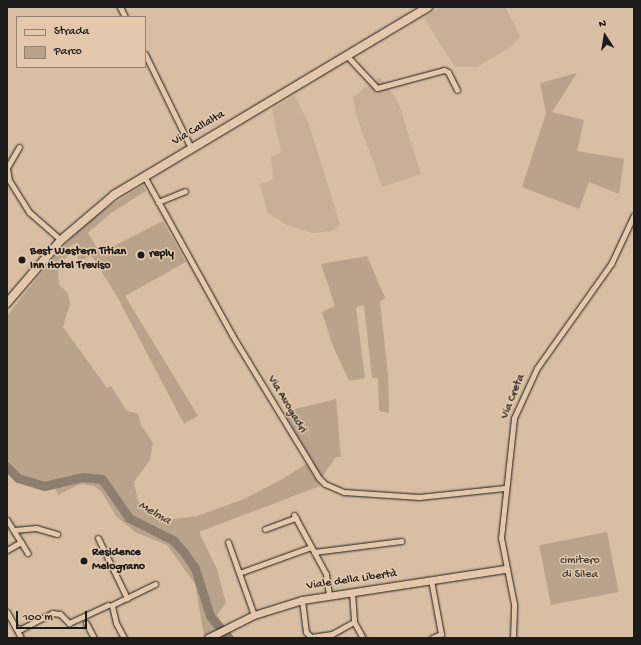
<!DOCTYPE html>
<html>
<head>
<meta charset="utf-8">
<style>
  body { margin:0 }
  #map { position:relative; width:641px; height:645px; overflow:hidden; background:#d8bea3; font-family:"Gochi Hand",sans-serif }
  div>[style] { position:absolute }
  .built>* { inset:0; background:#c8b098 }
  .green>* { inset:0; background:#b9a38d; transform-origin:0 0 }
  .river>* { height:9px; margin:-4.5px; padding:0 4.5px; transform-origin:4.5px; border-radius:4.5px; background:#8d7e6e }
  .roads { filter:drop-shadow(0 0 1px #1c1c1c) drop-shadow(0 0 1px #1c1c1c) }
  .street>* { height:5px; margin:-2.5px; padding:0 2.5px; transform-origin:2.5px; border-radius:2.5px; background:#e4c8ac }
  .secondary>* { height:7px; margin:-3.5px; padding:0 3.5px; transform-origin:3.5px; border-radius:3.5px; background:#e4c8ac }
  .primary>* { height:8px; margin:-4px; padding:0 4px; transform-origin:4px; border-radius:4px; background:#e4c8ac }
  .dots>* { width:11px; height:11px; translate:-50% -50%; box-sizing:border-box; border:2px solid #e4c8ac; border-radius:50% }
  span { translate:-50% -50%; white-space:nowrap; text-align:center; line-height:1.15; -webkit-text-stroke:3px #e4c8ac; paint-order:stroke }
  .street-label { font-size:12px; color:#1c1c1c }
  .poi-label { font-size:12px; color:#1c1c1c; font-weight:700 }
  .left { translate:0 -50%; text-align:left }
  .park-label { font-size:12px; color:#433e38 }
  .water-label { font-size:13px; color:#443e39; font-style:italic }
  .frame { position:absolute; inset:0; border:8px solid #1c1c1c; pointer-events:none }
  .legend { position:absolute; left:16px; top:16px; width:130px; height:52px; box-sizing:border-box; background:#e4c8ac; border:1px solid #948372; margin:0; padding:5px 7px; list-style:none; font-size:12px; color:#1c1c1c }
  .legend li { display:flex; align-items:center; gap:8px; height:20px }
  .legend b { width:20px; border:1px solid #948372 }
  .north { position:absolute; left:585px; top:16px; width:40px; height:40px; -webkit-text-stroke:3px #e4c8ac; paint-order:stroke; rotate:348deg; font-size:11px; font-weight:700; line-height:16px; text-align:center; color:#1c1c1c }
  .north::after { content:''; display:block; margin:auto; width:14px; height:18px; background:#1c1c1c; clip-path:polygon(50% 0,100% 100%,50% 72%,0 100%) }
  .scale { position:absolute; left:16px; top:611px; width:71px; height:18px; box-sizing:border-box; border:2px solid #1c1c1c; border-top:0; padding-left:5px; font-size:12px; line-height:14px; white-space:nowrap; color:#1c1c1c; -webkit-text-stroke:3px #e4c8ac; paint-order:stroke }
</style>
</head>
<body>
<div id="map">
  <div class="built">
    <i style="clip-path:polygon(440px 7px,505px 7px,520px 36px,512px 46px,477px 67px,455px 67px,424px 18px)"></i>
    <i style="clip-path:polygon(380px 77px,398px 101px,421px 174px,382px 187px,356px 114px,353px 97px)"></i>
    <i style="clip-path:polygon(295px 96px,309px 124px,340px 225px,332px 231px,312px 233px,287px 225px,268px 213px,260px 184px,273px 180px,271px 157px,281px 152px,272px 109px)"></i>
  </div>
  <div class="green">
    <i style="clip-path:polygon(577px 73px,552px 112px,584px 120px,577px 151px,624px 159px,619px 194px,589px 182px,579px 209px,522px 187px,546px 113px,540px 83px)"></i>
    <i style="clip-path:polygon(143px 185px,146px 191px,111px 213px,88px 233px,100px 253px,163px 221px,186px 262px,125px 296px,198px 416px,184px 424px,119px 300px,92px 256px,78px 261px,78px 242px,69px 247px,69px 254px,59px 266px,58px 273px,59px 285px,68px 293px,70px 304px,63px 327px,107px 388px,111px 386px,127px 411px,138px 414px,141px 425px,153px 443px,150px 460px,134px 482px,138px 501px,155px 516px,166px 520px,197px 516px,244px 499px,284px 478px,306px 464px,320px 486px,199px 532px,217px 569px,226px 603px,217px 615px,224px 626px,204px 636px,195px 584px,167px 545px,135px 532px,116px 516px,101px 491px,94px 486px,80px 484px,58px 495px,54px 486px,29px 485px,13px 477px,7px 470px,7px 316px,52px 259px,78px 231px,102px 211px)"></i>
    <i style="clip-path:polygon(367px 256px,385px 298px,380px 302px,388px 375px,389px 413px,379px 411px,378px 378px,372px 378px,364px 305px,356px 307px,365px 378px,349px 381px,333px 346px,322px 312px,335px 306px,321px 264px)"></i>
    <i style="clip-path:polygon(336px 399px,341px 457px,336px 457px,322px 477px,283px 412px)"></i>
    <i style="left:607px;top:532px;width:61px;height:69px;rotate:79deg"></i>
  </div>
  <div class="river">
    <i style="left:7px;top:467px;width:16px;rotate:45deg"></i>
    <i style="left:18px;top:478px;width:27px;rotate:17deg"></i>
    <i style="left:44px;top:486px;width:39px;rotate:-13deg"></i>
    <i style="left:82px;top:477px;width:20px;rotate:6deg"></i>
    <i style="left:102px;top:479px;width:47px;rotate:55.3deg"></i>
    <i style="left:129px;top:518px;width:49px;rotate:26.6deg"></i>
    <i style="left:173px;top:540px;width:15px;rotate:48deg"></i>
    <i style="left:183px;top:551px;width:21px;rotate:55deg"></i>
    <i style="left:195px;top:568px;width:50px;rotate:72.6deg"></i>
    <i style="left:210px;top:616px;width:29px;rotate:49deg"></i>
  </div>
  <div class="roads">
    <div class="street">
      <i style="left:120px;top:7px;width:11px;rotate:63deg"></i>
      <i style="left:145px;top:54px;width:105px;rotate:63.9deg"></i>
      <i style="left:348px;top:57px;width:42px;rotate:46.9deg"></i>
      <i style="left:377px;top:88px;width:69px;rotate:-15deg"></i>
      <i style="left:444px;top:70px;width:4px;rotate:27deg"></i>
      <i style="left:448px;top:72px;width:20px;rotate:63deg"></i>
      <i style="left:19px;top:147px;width:24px;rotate:120deg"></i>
      <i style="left:7px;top:168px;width:12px;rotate:81deg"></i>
      <i style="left:9px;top:180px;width:38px;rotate:58deg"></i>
      <i style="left:29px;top:212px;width:43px;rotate:41.2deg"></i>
      <i style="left:144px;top:176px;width:182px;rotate:61deg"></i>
      <i style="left:232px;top:335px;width:167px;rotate:58.7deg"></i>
      <i style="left:319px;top:478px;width:8px;rotate:45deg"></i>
      <i style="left:325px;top:484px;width:21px;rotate:23deg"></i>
      <i style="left:344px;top:492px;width:75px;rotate:3.8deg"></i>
      <i style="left:419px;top:497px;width:86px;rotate:-6deg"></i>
      <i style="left:158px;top:202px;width:29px;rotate:-22deg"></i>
      <i style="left:294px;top:515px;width:67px;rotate:61.5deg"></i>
      <i style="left:326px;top:574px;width:21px;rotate:82deg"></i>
      <i style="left:7px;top:520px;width:39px;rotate:58deg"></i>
      <i style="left:265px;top:529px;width:33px;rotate:-20deg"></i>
      <i style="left:14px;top:530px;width:22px;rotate:-5deg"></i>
      <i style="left:36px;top:528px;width:22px;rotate:16deg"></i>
      <i style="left:98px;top:538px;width:67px;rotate:64.2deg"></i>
      <i style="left:228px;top:542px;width:77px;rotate:70.4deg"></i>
      <i style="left:7px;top:550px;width:16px;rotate:-30deg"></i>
      <i style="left:314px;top:552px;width:88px;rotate:-7.2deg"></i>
      <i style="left:239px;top:573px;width:77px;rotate:-19.9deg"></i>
      <i style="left:431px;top:580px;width:55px;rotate:79.5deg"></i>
      <i style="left:441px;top:634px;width:10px;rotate:156deg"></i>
      <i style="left:352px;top:592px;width:30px;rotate:86deg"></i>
      <i style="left:354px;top:622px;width:18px;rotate:61deg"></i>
      <i style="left:302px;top:600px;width:32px;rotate:83deg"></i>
      <i style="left:306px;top:632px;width:7px;rotate:45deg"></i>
      <i style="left:311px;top:637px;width:21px;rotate:-8deg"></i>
      <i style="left:332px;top:634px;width:25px;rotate:-29deg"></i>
      <i style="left:7px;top:612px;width:18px;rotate:61deg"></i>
      <i style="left:16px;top:628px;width:5px;rotate:11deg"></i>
      <i style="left:21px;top:629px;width:35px;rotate:-27deg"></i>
      <i style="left:52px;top:613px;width:8px;rotate:7deg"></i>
      <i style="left:60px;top:614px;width:13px;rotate:45deg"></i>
      <i style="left:69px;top:623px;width:43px;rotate:-24.8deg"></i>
      <i style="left:86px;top:623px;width:17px;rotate:62deg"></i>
      <i style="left:16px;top:628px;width:11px;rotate:63deg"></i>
      <i style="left:124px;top:638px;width:17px;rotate:-118deg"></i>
      <i style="left:116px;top:623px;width:18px;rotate:-103deg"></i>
      <i style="left:112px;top:605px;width:48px;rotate:-26deg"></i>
      <i style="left:513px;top:638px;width:34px;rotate:-88deg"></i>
      <i style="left:514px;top:604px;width:67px;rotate:-101.1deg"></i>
      <i style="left:501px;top:538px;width:121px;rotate:-83.8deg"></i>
      <i style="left:514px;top:418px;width:55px;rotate:-65.3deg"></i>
      <i style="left:537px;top:368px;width:128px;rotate:-54.6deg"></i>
      <i style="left:611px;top:264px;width:54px;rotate:-64.9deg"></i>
    </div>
    <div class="secondary">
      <i style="left:208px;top:638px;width:51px;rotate:-26.6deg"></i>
      <i style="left:254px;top:615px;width:50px;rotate:-17.4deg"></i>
      <i style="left:302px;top:600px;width:205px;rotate:-8.7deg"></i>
    </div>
    <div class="primary">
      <i style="left:7px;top:303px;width:83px;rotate:-49.4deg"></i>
      <i style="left:61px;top:240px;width:70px;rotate:-40.3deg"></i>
      <i style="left:114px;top:195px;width:366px;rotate:-30.9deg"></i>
    </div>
  </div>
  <div class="dots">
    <i style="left:141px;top:255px;background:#1c1c1c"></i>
    <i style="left:22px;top:260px;background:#1c1c1c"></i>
    <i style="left:84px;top:561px;background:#1c1c1c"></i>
  </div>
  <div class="street-label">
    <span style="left:199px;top:129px;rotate:-30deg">Via Callalta</span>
    <span style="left:514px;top:397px;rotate:-68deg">Via Creta</span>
    <span style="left:286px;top:405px;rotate:59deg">Via Avogadri</span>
    <span style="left:352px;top:581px;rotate:-8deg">Viale della Libertà</span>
  </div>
  <div class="poi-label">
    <span class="left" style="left:30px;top:260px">Best Western Titian<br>Inn Hotel Treviso</span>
    <span class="left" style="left:149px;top:255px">reply</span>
    <span class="left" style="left:92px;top:561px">Residence<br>Melograno</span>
  </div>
  <div class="park-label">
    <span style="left:580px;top:569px">cimitero<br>di Silea</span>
  </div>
  <div class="water-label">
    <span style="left:154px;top:514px;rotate:30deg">Melma</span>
  </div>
  <div class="frame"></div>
  <ul class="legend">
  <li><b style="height:5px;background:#e4c8ac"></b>Strada</li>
  <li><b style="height:11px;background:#b9a38d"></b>Parco</li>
  </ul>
  <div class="north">N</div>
  <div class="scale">100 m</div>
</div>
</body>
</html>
